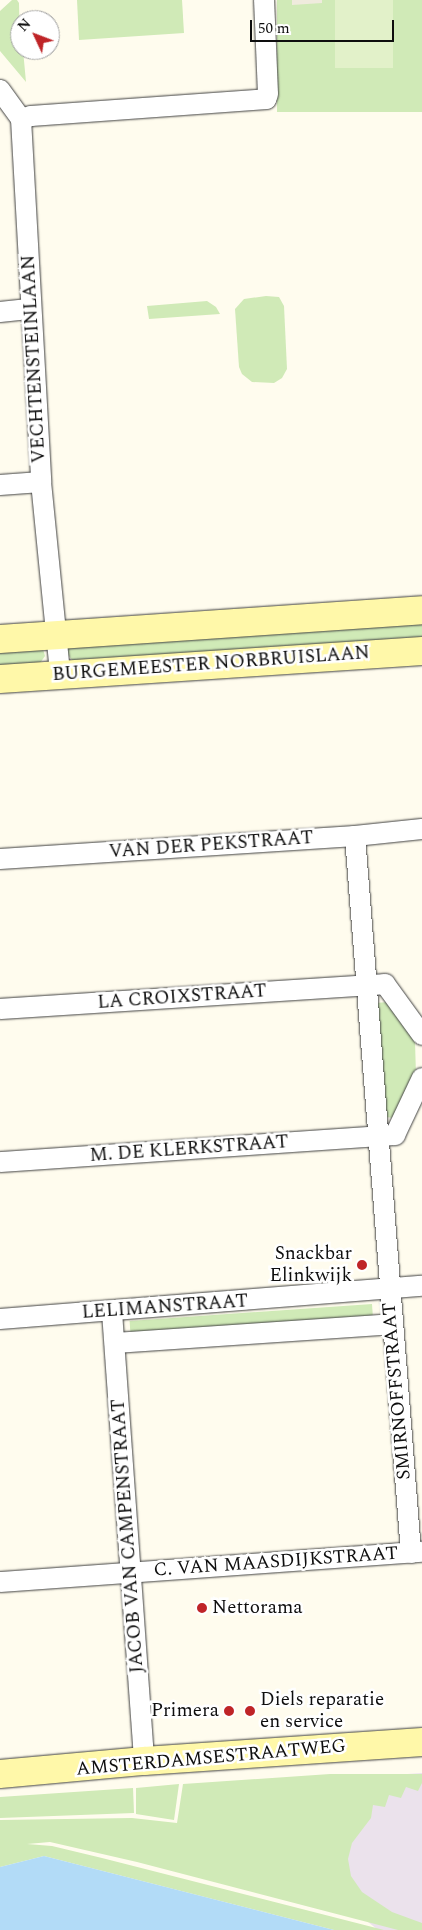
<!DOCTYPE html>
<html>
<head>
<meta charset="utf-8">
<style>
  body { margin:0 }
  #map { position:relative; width:422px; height:1930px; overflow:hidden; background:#fffcee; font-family:Spectral,serif }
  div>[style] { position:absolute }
  .industrial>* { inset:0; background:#ebe2ec }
  .green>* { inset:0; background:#d0eab7; transform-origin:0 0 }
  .pitch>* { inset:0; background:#e2f1c9; transform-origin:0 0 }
  .plaza>* { inset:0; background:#efebdd }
  .water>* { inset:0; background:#b2dbf7 }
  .roads { filter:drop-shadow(0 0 1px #414141) drop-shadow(0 0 1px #414141) }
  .minor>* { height:20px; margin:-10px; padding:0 10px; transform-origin:10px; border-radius:10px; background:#fff }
  .secondary>* { height:28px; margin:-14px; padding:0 14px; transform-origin:14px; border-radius:14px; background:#fff8a9 }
  .dots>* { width:14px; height:14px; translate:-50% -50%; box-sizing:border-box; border:2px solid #fff; border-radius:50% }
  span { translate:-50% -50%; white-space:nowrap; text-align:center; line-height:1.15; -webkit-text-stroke:5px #fff; paint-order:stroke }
  .street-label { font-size:19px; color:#0e0e0e }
  .poi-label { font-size:19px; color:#0e0e0e }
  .right { translate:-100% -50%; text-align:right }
  .left { translate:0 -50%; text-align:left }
  .north { position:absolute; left:10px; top:10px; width:50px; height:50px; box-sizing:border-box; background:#fff; border:1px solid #9f9f9f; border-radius:50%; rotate:313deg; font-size:14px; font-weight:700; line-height:20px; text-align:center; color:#0e0e0e }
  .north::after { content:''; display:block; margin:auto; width:18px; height:22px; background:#bf2427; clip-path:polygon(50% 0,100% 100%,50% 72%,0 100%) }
  .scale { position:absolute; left:250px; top:20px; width:144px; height:22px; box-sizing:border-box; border:2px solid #0e0e0e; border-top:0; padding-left:6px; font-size:15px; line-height:18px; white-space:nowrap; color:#0e0e0e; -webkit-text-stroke:4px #fff; paint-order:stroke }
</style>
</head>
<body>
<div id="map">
  <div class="industrial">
    <i style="clip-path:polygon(422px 1773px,422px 1930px,378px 1930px,341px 1900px,330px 1844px,393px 1775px)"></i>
  </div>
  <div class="green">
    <i style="clip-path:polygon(12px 0,17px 0,19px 3px,20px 50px,23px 50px,26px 82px,0 51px,0 11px)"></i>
    <i style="clip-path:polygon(77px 0,182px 0,184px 33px,79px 40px)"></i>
    <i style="left:277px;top:0;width:145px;height:112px"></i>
    <i style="clip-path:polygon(266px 296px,279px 297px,284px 306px,287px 369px,282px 378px,274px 383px,252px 382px,242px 374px,239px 367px,235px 309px,244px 299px)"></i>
    <i style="clip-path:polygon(207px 301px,216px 307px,220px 314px,149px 319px,147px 306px)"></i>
    <i style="clip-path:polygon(422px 616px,422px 643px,73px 661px,68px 655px,67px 649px,69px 644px)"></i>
    <i style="clip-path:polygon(0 645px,43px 649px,45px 656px,38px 666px,0 670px)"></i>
    <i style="clip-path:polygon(389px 1002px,415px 1041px,416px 1076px,396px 1118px,384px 1117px,375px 1003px)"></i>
    <i style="left:372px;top:1304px;width:15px;height:243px;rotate:86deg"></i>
    <i style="clip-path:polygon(330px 1774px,422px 1774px,422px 1783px,418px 1791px,406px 1787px,401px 1798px,389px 1795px,385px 1807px,373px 1805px,371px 1818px,352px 1843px,348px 1859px,351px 1876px,362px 1892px,392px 1912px,422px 1923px,422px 1930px,398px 1930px,137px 1862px,50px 1842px,27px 1844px,52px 1846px,102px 1858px,384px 1930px,334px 1930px,44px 1856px,0 1867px,0 1820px,132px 1818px,177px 1823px,183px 1784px)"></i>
    <i style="clip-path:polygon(179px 1784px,174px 1820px,136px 1814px,136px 1788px)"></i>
    <i style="clip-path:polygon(133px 1788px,134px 1813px,0 1818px,0 1797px)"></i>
  </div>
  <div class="pitch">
    <i style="left:335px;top:0;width:58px;height:68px"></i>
  </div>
  <div class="plaza">
    <i style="clip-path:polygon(292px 0,322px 0,322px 3px,292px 5px)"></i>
  </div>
  <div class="water">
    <i style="clip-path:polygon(44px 1856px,334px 1930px,0 1930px,0 1867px)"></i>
  </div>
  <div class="roads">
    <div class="minor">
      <i style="left:0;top:90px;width:36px;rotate:54deg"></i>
      <i style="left:21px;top:119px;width:364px;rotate:86.8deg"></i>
      <i style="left:41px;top:482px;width:193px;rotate:84.3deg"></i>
      <i style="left:21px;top:119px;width:10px;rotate:-17deg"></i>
      <i style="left:31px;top:116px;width:236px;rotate:-4.1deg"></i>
      <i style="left:266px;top:99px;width:5px;rotate:-68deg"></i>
      <i style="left:268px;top:94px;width:94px;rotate:-92.4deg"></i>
      <i style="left:0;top:312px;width:31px;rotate:-6deg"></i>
      <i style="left:0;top:485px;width:41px;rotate:-4.2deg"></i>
      <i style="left:355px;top:836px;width:719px;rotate:85.53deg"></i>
      <i style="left:0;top:859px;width:356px;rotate:-3.7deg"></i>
      <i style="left:355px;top:836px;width:67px;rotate:-6deg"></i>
      <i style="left:0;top:1009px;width:386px;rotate:-3.7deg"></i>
      <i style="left:385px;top:984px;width:63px;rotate:54deg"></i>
      <i style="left:0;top:1162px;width:396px;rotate:-3.9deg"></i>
      <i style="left:395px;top:1135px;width:63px;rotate:-64.7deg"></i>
      <i style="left:112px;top:1312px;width:450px;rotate:85.9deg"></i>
      <i style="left:0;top:1319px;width:423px;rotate:-4.5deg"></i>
      <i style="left:115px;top:1343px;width:277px;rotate:-3.9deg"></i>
      <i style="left:0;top:1582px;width:423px;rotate:-4.1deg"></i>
    </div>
    <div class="secondary">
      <i style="left:0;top:639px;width:423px;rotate:-3.9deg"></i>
      <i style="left:0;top:679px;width:423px;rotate:-3.8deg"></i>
      <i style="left:0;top:1774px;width:145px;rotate:-5.2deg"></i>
      <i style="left:144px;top:1761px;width:279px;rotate:-3.9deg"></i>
    </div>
  </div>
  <div class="dots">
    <i style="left:362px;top:1265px;background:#bf2427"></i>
    <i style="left:202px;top:1608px;background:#bf2427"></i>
    <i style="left:229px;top:1711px;background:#bf2427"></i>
    <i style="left:250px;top:1711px;background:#bf2427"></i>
  </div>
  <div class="street-label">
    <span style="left:34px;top:359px;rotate:-93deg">VECHTENSTEINLAAN</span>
    <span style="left:211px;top:664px;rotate:-4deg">BURGEMEESTER NORBRUISLAAN</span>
    <span style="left:211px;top:845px;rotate:-4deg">VAN DER PEKSTRAAT</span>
    <span style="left:182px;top:997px;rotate:-4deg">LA CROIXSTRAAT</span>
    <span style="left:189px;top:1149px;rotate:-4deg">M. DE KLERKSTRAAT</span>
    <span style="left:165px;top:1307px;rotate:-4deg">LELIMANSTRAAT</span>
    <span style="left:397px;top:1391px;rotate:-95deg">SMIRNOFFSTRAAT</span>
    <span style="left:128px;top:1536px;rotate:-94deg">JACOB VAN CAMPENSTRAAT</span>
    <span style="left:276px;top:1562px;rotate:-4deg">C. VAN MAASDIJKSTRAAT</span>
    <span style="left:211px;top:1758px;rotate:-5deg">AMSTERDAMSESTRAATWEG</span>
  </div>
  <div class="poi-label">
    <span class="right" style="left:352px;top:1265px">Snackbar<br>Elinkwijk</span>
    <span class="left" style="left:212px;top:1608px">Nettorama</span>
    <span class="left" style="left:260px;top:1711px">Diels reparatie<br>en service</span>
    <span class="right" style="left:219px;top:1711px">Primera</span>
  </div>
  <div class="north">N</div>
  <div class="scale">50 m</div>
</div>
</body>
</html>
